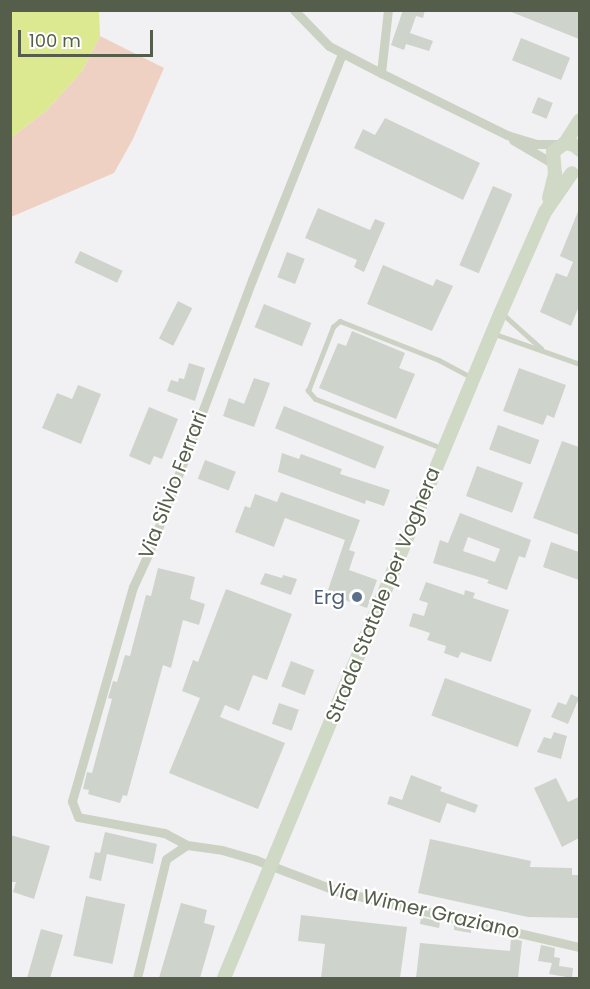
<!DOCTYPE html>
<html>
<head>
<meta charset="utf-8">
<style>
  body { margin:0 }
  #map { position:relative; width:590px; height:989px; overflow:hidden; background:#f1f1f3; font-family:Poppins,sans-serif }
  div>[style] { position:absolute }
  .green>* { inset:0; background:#eed1c2 }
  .water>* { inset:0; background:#dce991 }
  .building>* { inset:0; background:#ced3cb; transform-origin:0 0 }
  .lane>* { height:4.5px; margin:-2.25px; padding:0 2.25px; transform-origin:2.25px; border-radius:2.25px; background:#ccd2c3 }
  .street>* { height:9px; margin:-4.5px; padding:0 4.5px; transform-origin:4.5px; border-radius:4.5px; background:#ccd2c3 }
  .secondary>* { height:14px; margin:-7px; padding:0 7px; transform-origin:7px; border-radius:7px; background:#cfd9c5 }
  .dots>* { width:16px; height:16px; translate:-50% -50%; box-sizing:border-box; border:3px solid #fff; border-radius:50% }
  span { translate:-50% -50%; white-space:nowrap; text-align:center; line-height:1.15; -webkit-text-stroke:4.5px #fff; paint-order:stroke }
  .street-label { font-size:20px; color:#555e4a }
  .service-label { font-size:20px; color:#4e5e75 }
  .right { translate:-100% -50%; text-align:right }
  .frame { position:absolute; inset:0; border:12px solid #555e4a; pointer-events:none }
  .scale { position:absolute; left:18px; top:30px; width:135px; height:27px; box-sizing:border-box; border:3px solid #555e4a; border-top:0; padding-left:8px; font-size:18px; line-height:21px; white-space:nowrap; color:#555e4a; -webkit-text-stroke:4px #fff; paint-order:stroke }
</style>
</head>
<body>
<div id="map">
  <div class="green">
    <i style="clip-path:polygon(100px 36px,164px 68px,133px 139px,114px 173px,11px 217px,11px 138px,48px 109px,82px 71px)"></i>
  </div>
  <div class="water">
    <i style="clip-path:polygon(11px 10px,99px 11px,100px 36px,82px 71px,48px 109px,11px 138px)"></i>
  </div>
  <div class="building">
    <i style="clip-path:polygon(403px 10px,425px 10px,423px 18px,416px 16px,410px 33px,433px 41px,429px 51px,406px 44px,404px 50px,391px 45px)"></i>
    <i style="clip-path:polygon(509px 10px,579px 10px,579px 39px,509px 11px)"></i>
    <i style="left:521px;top:38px;width:53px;height:24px;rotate:22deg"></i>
    <i style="left:538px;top:97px;width:16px;height:17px;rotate:22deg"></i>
    <i style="clip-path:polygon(385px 118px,480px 163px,463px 200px,354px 148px,363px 129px,375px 135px)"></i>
    <i style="left:493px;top:186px;width:21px;height:86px;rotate:23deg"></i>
    <i style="clip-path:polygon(318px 208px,370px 230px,375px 219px,385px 223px,364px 272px,354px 267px,357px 260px,305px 238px)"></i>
    <i style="clip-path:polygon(579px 209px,579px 306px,571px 326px,540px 312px,556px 273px,567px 277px,573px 262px,560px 256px)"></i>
    <i style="left:80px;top:251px;width:47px;height:13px;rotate:25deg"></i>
    <i style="left:287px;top:252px;width:19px;height:27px;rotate:21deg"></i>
    <i style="clip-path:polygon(383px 265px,433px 286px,436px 279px,453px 286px,432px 331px,367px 304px)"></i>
    <i style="left:178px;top:301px;width:16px;height:42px;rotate:27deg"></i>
    <i style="left:264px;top:304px;width:51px;height:25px;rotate:22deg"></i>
    <i style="clip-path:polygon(352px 331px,405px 353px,399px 368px,415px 374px,396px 419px,319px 388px,338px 343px,346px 346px)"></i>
    <i style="clip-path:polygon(189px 363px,205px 368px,195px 401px,167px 391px,171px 380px,178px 382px,179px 378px,184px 379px)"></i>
    <i style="clip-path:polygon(519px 368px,566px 385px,554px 418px,547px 415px,543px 425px,503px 411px)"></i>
    <i style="clip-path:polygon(254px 378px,270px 383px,254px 427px,223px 416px,229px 398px,244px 404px)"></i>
    <i style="clip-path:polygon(78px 385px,101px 394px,81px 444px,42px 428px,57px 393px,72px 399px)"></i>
    <i style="left:284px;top:406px;width:108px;height:24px;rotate:22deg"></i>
    <i style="clip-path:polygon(149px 407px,178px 419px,162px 459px,154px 456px,150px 465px,129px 456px)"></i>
    <i style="left:498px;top:425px;width:44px;height:26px;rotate:20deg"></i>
    <i style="clip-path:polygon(562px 441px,579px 447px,579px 535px,533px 518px)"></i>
    <i style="clip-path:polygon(282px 453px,299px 459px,301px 454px,342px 469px,340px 474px,390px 490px,384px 506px,366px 500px,365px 504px,278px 472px)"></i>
    <i style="left:205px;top:460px;width:33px;height:20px;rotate:21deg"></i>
    <i style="left:477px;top:466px;width:49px;height:32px;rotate:20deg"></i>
    <i style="clip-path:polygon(281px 492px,360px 520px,349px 550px,355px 552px,349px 570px,377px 580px,367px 608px,334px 596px,336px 593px,328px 590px,345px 540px,285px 518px,274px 547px,235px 532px,245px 506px,250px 508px,255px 494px,277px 502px)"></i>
    <i style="clip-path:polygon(evenodd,460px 513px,531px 540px,525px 558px,519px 556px,507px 590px,487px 583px,489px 580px,433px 563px,440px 540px,448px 543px,460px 513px,468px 537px,500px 549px,495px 562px,463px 551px,468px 537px)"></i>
    <i style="clip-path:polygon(551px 542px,579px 552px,579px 580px,543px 567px)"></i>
    <i style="clip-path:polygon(158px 568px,195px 577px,190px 599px,205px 604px,199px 625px,183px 620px,171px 668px,163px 665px,127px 796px,123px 795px,120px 803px,88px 794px,89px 790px,83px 789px,87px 772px,92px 773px,112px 699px,108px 698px,113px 681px,117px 682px,125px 655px,130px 656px,146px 595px,151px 596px)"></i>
    <i style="clip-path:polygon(265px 573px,282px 578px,283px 575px,297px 579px,291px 595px,260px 584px)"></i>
    <i style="clip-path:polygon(426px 582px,464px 595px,465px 590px,475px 593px,473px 598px,509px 610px,491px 662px,461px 652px,458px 658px,444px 653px,446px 646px,427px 640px,430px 633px,409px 626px,413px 613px,424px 616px,428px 603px,419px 600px)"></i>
    <i style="clip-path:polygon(226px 589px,292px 614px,267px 680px,253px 675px,239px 711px,225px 705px,220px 717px,285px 743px,258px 809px,169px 773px,200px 698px,182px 691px,193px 660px,198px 662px)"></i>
    <i style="left:291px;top:661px;width:25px;height:27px;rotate:21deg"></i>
    <i style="left:445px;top:678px;width:92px;height:40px;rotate:20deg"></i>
    <i style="clip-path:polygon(571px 694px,579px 698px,568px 724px,551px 717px,558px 702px,566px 705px)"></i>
    <i style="left:279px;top:703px;width:21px;height:22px;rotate:19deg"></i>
    <i style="clip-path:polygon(554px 732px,567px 736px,561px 759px,537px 752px,544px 737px,551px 739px)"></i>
    <i style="clip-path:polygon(411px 775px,442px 787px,440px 791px,478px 805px,475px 813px,447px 803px,440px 823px,387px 804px,390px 796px,402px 800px)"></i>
    <i style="clip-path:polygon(556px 778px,568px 802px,579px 797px,579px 838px,562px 847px,534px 788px)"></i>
    <i style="clip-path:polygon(105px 832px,157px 844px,153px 864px,107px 854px,101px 881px,89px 878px,95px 852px,100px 853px)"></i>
    <i style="clip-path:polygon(10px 835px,50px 846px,34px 899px,13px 892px,16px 882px,10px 882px)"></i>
    <i style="clip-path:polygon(430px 839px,531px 861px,530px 867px,572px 868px,572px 875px,579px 875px,579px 918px,528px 917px,418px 893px)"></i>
    <i style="left:86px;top:896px;width:40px;height:61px;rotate:12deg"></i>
    <i style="clip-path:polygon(181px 903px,207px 910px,204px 923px,215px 926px,200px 978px,159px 978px)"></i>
    <i style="clip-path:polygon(301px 915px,407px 927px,400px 978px,321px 978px,325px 944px,298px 941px)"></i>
    <i style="clip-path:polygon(421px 917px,440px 922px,439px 928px,420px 924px)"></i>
    <i style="clip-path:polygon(454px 925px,471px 929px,471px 933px,454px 930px)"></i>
    <i style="clip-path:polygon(41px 929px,63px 935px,50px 978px,27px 978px)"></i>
    <i style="clip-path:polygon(511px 938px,522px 941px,518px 978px,416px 978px,420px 943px,510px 951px)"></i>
    <i style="clip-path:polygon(541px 945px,555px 948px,554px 957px,560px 958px,559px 966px,573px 968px,572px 978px,549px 974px,552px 963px,538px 961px)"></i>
  </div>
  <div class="lane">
    <i style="left:503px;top:314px;width:51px;rotate:41.8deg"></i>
    <i style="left:495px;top:334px;width:90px;rotate:19.4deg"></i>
    <i style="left:443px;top:449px;width:137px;rotate:-158.7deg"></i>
    <i style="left:315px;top:399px;width:11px;rotate:-131deg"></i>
    <i style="left:308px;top:391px;width:69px;rotate:-68.7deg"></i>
    <i style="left:333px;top:327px;width:9px;rotate:-41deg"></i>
    <i style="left:340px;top:321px;width:106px;rotate:21.5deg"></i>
    <i style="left:439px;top:360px;width:36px;rotate:28deg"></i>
  </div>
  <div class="street">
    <i style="left:294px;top:10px;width:50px;rotate:45.8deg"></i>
    <i style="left:329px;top:46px;width:59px;rotate:27.4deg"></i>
    <i style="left:381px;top:73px;width:140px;rotate:26.2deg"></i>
    <i style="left:507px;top:135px;width:30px;rotate:17deg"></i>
    <i style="left:536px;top:144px;width:26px"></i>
    <i style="left:381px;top:73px;width:63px;rotate:-83.7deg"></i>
    <i style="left:513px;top:140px;width:45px;rotate:30.5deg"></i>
    <i style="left:187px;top:845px;width:26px;rotate:-152deg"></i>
    <i style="left:164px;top:833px;width:87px;rotate:-169.5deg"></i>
    <i style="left:78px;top:817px;width:17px;rotate:-111deg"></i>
    <i style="left:72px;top:801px;width:223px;rotate:-74.1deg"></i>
    <i style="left:133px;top:587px;width:41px;rotate:-65.3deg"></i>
    <i style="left:150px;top:550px;width:289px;rotate:-69.3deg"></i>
    <i style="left:252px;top:280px;width:243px;rotate:-68.3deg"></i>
    <i style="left:137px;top:978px;width:122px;rotate:-76.3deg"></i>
    <i style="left:166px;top:859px;width:25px;rotate:-34deg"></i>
    <i style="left:187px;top:845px;width:35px;rotate:8deg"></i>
    <i style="left:222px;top:850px;width:35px;rotate:16deg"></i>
    <i style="left:256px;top:860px;width:87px;rotate:20.9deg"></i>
    <i style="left:337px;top:891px;width:249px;rotate:13deg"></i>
  </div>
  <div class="secondary">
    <i style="left:565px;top:143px;width:9px;rotate:13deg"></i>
    <i style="left:574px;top:145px;width:8px;rotate:40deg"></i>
    <i style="left:549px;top:198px;width:25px;rotate:-76deg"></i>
    <i style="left:555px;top:174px;width:22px;rotate:-95deg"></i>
    <i style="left:553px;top:152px;width:15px;rotate:-37deg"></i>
    <i style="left:565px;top:143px;width:27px;rotate:-57deg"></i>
    <i style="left:224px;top:978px;width:721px;rotate:-67.42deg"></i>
    <i style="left:501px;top:312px;width:109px;rotate:-66.3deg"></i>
    <i style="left:545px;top:212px;width:47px;rotate:-55.3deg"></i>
  </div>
  <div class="dots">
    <i style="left:357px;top:597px;background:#5c6f8a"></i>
  </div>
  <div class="street-label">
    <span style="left:173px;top:485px;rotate:-69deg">Via Silvio Ferrari</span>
    <span style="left:383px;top:595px;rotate:-68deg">Strada Statale per Voghera</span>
    <span style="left:423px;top:910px;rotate:13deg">Via Wimer Graziano</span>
  </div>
  <div class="service-label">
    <span class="right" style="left:345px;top:597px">Erg</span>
  </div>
  <div class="frame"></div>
  <div class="scale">100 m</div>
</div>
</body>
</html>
